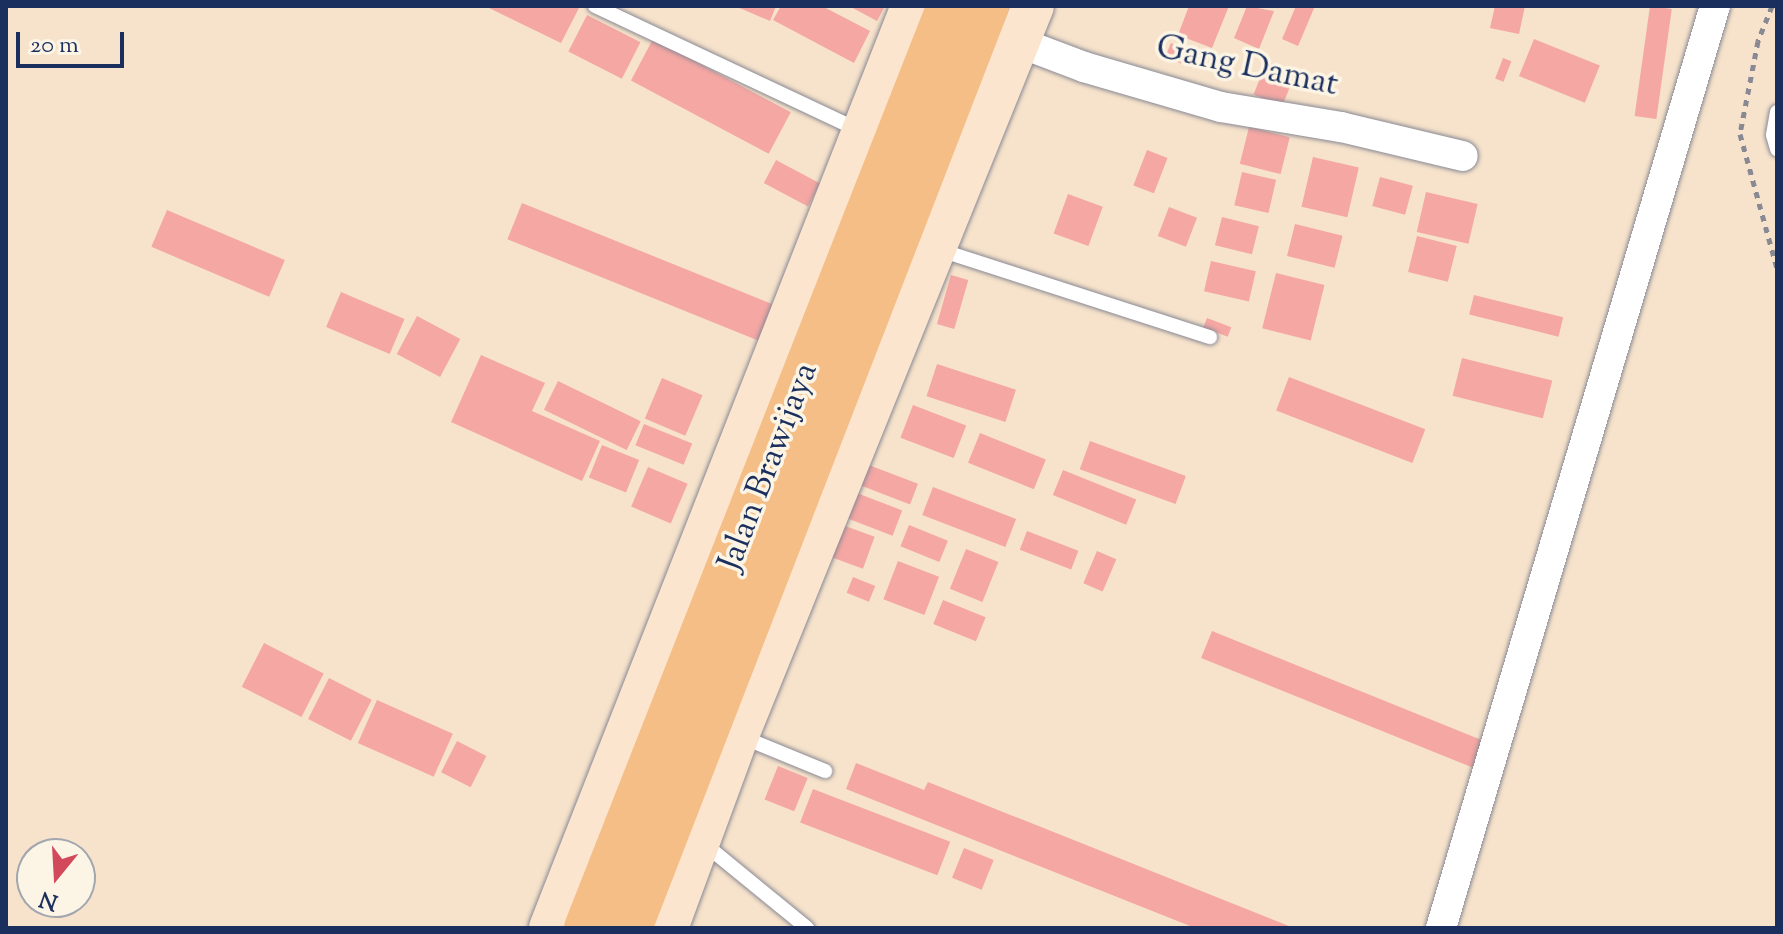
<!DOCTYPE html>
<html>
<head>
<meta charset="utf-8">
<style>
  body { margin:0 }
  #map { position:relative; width:1783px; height:934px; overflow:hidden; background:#f7e3cb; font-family:"Sorts Mill Goudy",serif }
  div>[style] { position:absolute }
  .building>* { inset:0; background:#f4a7a3; transform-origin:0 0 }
  .path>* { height:5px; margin-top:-2.5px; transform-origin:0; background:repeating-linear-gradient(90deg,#898994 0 6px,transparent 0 12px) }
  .roads { filter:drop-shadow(0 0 2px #898994) drop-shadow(0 0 2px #898994) }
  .lane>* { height:14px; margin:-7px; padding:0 7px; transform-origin:7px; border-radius:7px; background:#fff }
  .street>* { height:30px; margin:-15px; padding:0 15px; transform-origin:15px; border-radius:15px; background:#fff }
  .secondary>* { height:42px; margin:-21px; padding:0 21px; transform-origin:21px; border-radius:21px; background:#fbe5cf }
  .highway>* { height:44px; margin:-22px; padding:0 22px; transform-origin:22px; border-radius:22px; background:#f6be87 }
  span { translate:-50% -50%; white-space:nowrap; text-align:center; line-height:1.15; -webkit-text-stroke:7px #fcf5e5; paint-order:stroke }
  .street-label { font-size:34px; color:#1b2f5e }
  .frame { position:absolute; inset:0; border:8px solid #1b2f5e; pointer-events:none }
  .north { position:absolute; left:16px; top:838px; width:80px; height:80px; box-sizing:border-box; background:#fcf5e5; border:2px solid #a2a6af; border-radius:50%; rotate:198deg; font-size:22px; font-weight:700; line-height:32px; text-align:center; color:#1b2f5e }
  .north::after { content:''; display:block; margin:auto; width:28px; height:36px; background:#d1495b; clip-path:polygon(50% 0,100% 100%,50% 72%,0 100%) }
  .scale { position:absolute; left:16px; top:32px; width:108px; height:36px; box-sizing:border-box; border:4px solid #1b2f5e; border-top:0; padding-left:10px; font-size:24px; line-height:28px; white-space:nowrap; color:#1b2f5e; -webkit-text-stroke:6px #fcf5e5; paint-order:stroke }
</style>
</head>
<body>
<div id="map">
  <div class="building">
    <i style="clip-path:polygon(485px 6px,580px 6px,561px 43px)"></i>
    <i style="clip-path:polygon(735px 6px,776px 6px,770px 21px)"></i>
    <i style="clip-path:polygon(781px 6px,822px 6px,870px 31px,854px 63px,773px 20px)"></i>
    <i style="clip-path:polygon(849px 6px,885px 6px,877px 21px)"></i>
    <i style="clip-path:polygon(1189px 6px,1229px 6px,1212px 48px,1178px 35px)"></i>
    <i style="clip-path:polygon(1247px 6px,1274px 11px,1259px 49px,1234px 38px)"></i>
    <i style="clip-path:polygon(1296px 6px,1315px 6px,1298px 46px,1282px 39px)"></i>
    <i style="clip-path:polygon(1495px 6px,1525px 6px,1519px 34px,1490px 28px)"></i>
    <i style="left:1650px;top:6px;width:22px;height:111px;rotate:8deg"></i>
    <i style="left:587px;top:15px;width:60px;height:41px;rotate:27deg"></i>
    <i style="left:653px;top:39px;width:156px;height:47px;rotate:28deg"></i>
    <i style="left:1534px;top:39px;width:71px;height:40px;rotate:22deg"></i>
    <i style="left:1171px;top:43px;width:23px;height:15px;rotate:23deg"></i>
    <i style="left:1503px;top:58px;width:9px;height:22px;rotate:21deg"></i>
    <i style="left:1267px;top:61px;width:31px;height:36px;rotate:22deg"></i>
    <i style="left:1249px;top:127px;width:42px;height:38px;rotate:14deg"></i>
    <i style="left:1147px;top:150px;width:22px;height:38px;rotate:21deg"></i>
    <i style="left:1313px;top:157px;width:47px;height:51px;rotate:13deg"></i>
    <i style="left:776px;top:160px;width:50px;height:26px;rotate:28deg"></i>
    <i style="left:1242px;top:172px;width:35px;height:34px;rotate:13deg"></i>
    <i style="left:1380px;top:177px;width:34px;height:30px;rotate:15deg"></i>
    <i style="left:1426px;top:192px;width:53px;height:41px;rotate:13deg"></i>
    <i style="left:1068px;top:194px;width:37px;height:42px;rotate:20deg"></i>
    <i style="left:522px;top:203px;width:271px;height:39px;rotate:22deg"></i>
    <i style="left:1169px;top:207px;width:30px;height:31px;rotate:21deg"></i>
    <i style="left:167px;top:210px;width:128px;height:40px;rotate:23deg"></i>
    <i style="left:1222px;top:217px;width:38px;height:29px;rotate:14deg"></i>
    <i style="left:1295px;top:224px;width:49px;height:33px;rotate:14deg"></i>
    <i style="left:1417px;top:236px;width:41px;height:37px;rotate:14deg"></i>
    <i style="left:1211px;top:261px;width:46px;height:31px;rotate:13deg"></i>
    <i style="left:1276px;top:273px;width:50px;height:57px;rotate:14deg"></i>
    <i style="left:951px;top:275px;width:18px;height:51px;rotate:16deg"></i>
    <i style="left:341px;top:292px;width:69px;height:38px;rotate:23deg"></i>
    <i style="left:1474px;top:295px;width:92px;height:20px;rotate:14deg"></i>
    <i style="left:417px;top:316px;width:49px;height:43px;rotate:28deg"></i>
    <i style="left:1207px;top:318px;width:26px;height:10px;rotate:21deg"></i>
    <i style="clip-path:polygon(481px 355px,545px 383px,532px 411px,600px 441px,582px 481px,451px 422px)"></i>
    <i style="left:1462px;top:358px;width:93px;height:39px;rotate:14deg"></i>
    <i style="left:937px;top:364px;width:83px;height:34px;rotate:18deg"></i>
    <i style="left:1289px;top:377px;width:146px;height:36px;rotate:21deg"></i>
    <i style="left:662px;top:378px;width:44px;height:44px;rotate:23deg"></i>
    <i style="left:558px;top:381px;width:92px;height:32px;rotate:26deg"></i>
    <i style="left:913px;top:405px;width:57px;height:35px;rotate:21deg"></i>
    <i style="left:644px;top:424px;width:52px;height:23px;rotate:22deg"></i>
    <i style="left:980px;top:433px;width:71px;height:32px;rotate:22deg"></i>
    <i style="left:1090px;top:441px;width:102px;height:30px;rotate:20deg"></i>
    <i style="left:602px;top:445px;width:40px;height:35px;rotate:22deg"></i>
    <i style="left:861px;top:462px;width:61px;height:22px;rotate:21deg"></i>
    <i style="left:648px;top:467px;width:43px;height:43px;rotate:23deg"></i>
    <i style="left:1063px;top:470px;width:79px;height:27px;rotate:22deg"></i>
    <i style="left:933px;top:487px;width:89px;height:30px;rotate:21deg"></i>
    <i style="left:849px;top:490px;width:57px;height:27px;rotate:21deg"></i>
    <i style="left:837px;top:523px;width:40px;height:34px;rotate:20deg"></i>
    <i style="left:909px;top:525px;width:42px;height:23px;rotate:22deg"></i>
    <i style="left:1027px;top:531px;width:55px;height:20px;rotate:21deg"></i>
    <i style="left:966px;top:549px;width:35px;height:43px;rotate:22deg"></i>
    <i style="left:1097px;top:551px;width:21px;height:35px;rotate:23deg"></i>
    <i style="left:898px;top:561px;width:44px;height:41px;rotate:21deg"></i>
    <i style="left:853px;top:577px;width:24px;height:17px;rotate:22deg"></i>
    <i style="left:943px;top:600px;width:46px;height:26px;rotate:22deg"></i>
    <i style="left:1212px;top:631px;width:294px;height:29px;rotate:22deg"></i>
    <i style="left:264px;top:643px;width:67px;height:49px;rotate:27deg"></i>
    <i style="left:329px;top:678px;width:48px;height:46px;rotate:27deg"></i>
    <i style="left:377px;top:700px;width:83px;height:47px;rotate:24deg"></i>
    <i style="left:457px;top:741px;width:33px;height:35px;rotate:27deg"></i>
    <i style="clip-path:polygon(856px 763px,924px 790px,928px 782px,1294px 928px,1195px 928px,846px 789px)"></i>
    <i style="left:778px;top:766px;width:32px;height:36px;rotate:22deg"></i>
    <i style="left:813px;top:789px;width:147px;height:36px;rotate:21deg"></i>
    <i style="left:964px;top:848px;width:32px;height:32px;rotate:22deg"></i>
  </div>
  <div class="path">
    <i style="left:1772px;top:6px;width:38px;rotate:112deg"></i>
    <i style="left:1758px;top:41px;width:95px;rotate:101deg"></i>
    <i style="left:1740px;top:134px;width:139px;rotate:74.6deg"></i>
  </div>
  <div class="roads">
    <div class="lane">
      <i style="left:595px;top:6px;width:292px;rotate:25.2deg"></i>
      <i style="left:1777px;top:112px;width:23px;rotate:100deg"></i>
      <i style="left:1773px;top:135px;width:15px;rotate:74deg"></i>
      <i style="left:937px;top:249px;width:287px;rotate:17.9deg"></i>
      <i style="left:742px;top:737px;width:90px;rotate:22.3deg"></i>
      <i style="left:702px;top:842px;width:136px;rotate:39.3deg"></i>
    </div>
    <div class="street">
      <i style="left:1018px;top:42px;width:71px;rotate:20.7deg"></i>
      <i style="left:1084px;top:67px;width:143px;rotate:16.3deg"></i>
      <i style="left:1221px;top:107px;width:122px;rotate:9.5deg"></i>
      <i style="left:1341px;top:127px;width:125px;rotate:13.4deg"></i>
      <i style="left:1441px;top:928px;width:962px;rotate:-73.45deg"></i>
    </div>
    <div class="secondary">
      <i style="left:550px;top:928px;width:991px;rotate:-68.56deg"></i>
      <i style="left:667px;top:928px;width:206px;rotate:-69.8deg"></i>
      <i style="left:738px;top:735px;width:786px;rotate:-67.97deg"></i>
    </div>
    <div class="highway">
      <i style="left:586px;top:928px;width:991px;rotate:-68.51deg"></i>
      <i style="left:630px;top:928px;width:989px;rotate:-68.83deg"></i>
    </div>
  </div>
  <div class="street-label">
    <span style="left:1247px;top:67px;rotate:12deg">Gang Damat</span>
    <span style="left:769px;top:467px;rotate:-69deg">Jalan Brawijaya</span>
  </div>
  <div class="frame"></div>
  <div class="north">N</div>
  <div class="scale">20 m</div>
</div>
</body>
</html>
